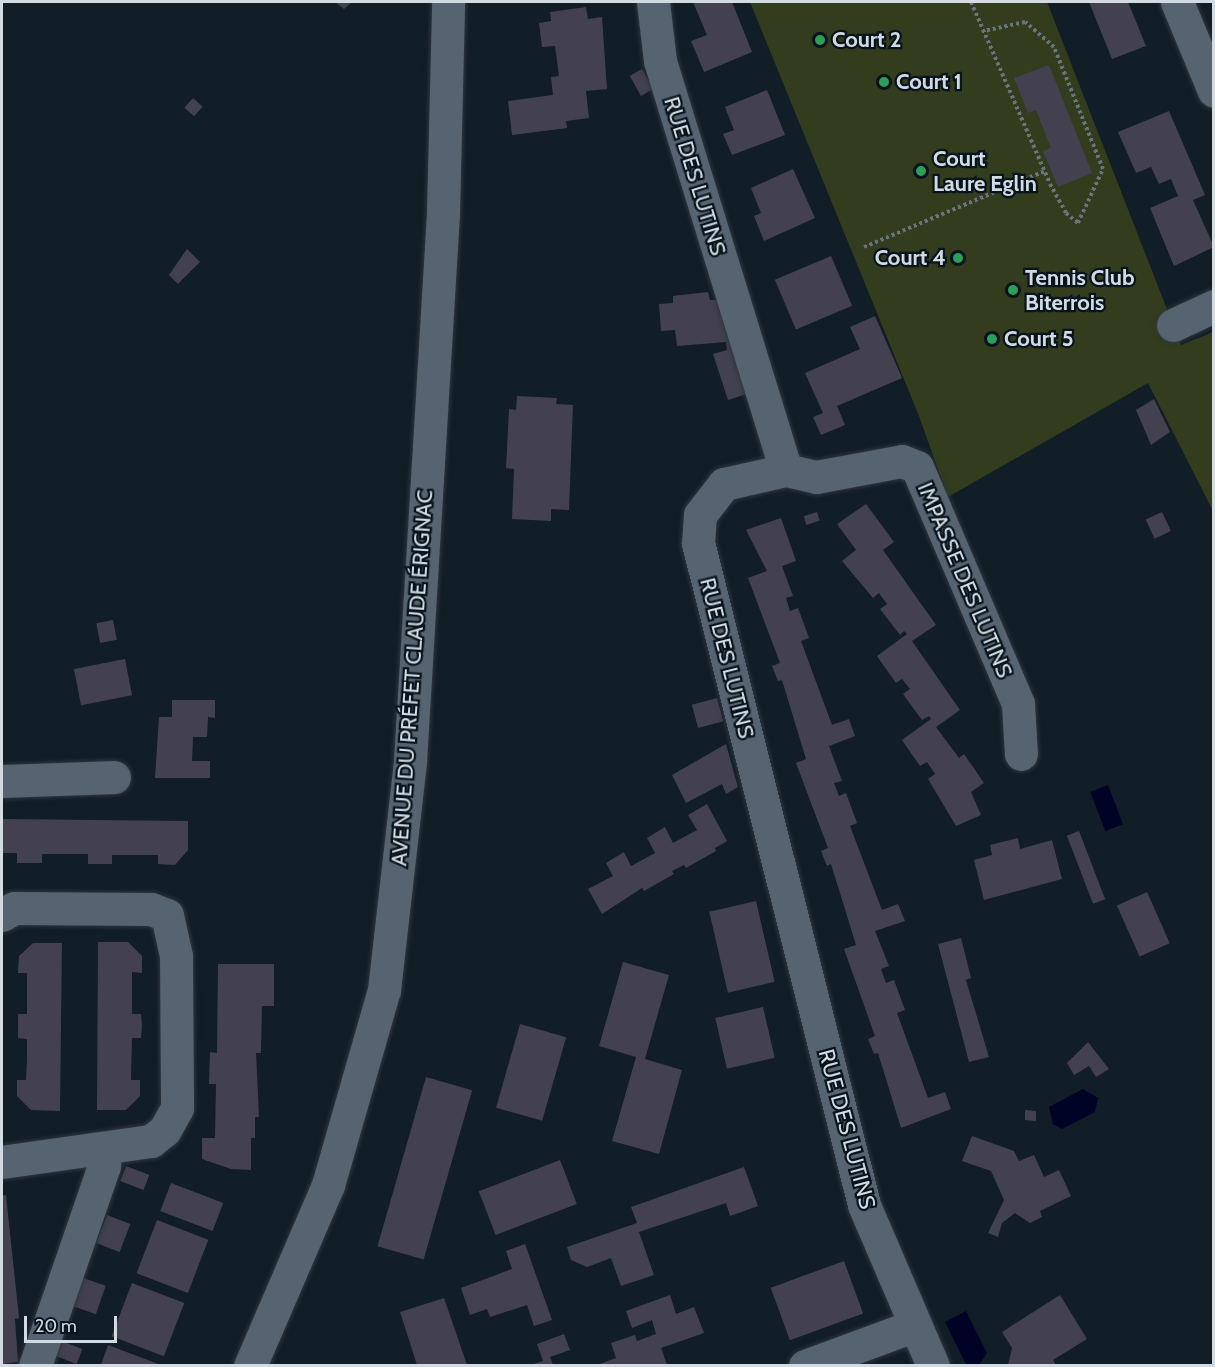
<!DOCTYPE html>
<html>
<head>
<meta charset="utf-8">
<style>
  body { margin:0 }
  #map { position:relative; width:1215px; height:1367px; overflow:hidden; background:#111d27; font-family:Cabin,sans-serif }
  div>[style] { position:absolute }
  .green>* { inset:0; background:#333c1d }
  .water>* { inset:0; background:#000326; transform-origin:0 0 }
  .building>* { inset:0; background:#434150; transform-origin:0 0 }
  .path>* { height:4px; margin-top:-2px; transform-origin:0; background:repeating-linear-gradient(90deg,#69747c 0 3px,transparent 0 6px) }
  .roads { filter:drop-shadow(0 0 2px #2f363e) drop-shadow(0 0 2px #2f363e) }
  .minor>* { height:33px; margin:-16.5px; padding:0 16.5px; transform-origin:16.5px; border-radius:16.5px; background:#556470 }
  .dots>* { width:16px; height:16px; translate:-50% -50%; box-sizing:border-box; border:3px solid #08141d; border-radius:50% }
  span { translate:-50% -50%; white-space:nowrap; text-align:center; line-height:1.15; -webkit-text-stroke:4.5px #08141d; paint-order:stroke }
  .poi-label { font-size:22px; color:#d2dbe2; font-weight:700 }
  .left { translate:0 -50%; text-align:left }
  .right { translate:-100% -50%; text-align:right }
  .street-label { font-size:22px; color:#d2dbe2 }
  .frame { position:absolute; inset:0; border:3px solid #d2dbe2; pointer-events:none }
  .scale { position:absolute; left:24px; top:1316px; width:93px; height:27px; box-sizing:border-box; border:3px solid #d2dbe2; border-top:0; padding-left:8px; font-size:18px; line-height:21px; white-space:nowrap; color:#d2dbe2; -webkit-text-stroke:4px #08141d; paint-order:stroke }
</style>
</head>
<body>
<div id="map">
  <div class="green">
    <i style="clip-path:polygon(750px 2px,1047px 2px,1181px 345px,1213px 332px,1213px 511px,1148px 383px,948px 497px,919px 416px)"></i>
  </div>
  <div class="water">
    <i style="left:1108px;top:785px;width:42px;height:19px;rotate:69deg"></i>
    <i style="clip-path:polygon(1083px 1089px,1098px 1098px,1095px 1112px,1062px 1129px,1053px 1124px,1049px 1107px)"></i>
    <i style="clip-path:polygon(966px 1311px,987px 1353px,979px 1365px,966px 1364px,945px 1322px)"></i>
  </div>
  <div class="building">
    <i style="clip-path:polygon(335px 2px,352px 2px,344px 9px)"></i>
    <i style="clip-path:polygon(693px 2px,732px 2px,752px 52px,704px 72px,691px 41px,707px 35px)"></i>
    <i style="clip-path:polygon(1089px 2px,1128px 2px,1146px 46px,1112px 59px)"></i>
    <i style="clip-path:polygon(586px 7px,588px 19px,602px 17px,607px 89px,586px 91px,589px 118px,566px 121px,567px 128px,512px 135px,508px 101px,553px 95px,551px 77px,559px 76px,555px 46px,542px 47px,539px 23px,551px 21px,550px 12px)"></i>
    <i style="clip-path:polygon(1049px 65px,1092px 173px,1058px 187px,1043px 151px,1051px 148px,1036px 110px,1028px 113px,1014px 78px)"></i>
    <i style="left:642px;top:69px;width:23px;height:14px;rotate:61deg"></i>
    <i style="clip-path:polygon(767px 90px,785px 135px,732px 155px,723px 134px,734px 130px,725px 107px)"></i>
    <i style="left:193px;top:98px;width:13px;height:13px;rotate:42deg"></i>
    <i style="clip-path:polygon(1169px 111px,1205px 195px,1193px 200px,1214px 247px,1174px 266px,1150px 208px,1178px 196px,1171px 179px,1159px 184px,1151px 167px,1136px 173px,1118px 132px)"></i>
    <i style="clip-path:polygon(793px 169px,815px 218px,764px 241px,754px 216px,761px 213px,751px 188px)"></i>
    <i style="clip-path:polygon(187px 249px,200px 262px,178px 284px,169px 275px)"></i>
    <i style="left:831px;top:256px;width:54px;height:61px;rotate:67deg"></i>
    <i style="clip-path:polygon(708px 292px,710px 300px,728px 300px,756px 391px,728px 400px,713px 354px,727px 350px,726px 342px,677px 346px,675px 330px,661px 331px,659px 304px,673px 303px,673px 296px)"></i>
    <i style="clip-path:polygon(875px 316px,902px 378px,837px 406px,845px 425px,821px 435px,813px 417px,823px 413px,805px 373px,860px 349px,850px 327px)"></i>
    <i style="clip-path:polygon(517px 396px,557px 398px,556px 404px,573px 405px,569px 510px,551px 509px,551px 521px,512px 519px,514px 469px,506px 468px,509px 409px,516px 410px)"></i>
    <i style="clip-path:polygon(1154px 399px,1170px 432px,1151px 445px,1136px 410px)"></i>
    <i style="clip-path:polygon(866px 504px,894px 542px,883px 550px,936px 625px,912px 641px,960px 710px,936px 727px,959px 758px,964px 754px,984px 783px,971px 792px,981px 815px,956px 826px,928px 779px,935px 774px,927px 762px,920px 766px,902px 740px,931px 719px,929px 716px,922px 720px,903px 694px,910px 689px,902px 679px,896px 683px,877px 656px,907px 634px,904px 631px,900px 635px,880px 609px,887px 604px,879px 593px,873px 598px,842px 561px,856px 550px,837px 524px)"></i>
    <i style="left:817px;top:512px;width:9px;height:14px;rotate:72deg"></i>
    <i style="left:1162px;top:512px;width:21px;height:18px;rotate:65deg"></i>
    <i style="clip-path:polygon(781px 518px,796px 561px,782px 566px,793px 596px,786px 598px,790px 611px,798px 608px,809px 638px,801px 641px,832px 725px,849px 719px,855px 736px,829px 746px,842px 781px,834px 783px,839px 796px,846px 793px,857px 823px,850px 826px,882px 910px,898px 904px,905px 921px,875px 931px,889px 966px,881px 969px,886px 983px,894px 980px,905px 1010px,897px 1013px,928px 1098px,945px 1092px,951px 1109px,901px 1128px,878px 1053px,874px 1054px,868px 1039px,875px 1036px,844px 949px,856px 945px,831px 864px,827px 866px,821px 851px,828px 848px,796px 763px,806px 759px,782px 680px,778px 681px,772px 666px,780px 663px,748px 578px,767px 571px,746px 530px)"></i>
    <i style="left:113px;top:620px;width:20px;height:17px;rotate:79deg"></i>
    <i style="left:125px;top:659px;width:37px;height:52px;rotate:79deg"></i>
    <i style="left:717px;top:698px;width:24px;height:26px;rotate:75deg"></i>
    <i style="clip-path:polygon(172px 700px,215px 700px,215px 718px,208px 717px,207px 737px,193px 737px,192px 761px,210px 761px,210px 778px,155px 778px,159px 717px,172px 717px)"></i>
    <i style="clip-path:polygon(726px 744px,738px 787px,726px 794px,722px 784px,686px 803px,672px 775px)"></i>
    <i style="clip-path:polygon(707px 804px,727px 841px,715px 848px,716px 851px,686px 868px,684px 865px,672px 871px,674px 874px,644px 891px,642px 888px,602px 914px,588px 889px,613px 876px,606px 863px,624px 852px,631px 866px,655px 853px,647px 838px,665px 827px,673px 843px,697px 830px,688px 815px)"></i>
    <i style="clip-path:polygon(2px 819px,188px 821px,188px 850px,175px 865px,158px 864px,158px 855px,112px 855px,112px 864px,88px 864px,88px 854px,42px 854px,42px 863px,17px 863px,17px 853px,2px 853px)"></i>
    <i style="left:1079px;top:831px;width:73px;height:13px;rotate:69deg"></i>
    <i style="clip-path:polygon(1018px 838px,1020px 849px,1052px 840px,1062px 879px,984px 900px,974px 860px,992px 855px,990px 845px)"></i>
    <i style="left:1147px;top:892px;width:56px;height:33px;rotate:66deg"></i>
    <i style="left:756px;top:901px;width:83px;height:48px;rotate:77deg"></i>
    <i style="clip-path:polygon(961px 938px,971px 978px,966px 980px,989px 1057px,969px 1062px,938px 944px)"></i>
    <i style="clip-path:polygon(98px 942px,128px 942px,142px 956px,142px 973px,132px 972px,132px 1014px,141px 1014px,142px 1026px,141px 1038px,132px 1038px,131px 1080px,140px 1080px,140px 1096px,126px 1110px,97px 1110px)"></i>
    <i style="clip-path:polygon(33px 943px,62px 943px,60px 1111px,31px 1110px,17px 1096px,17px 1080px,26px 1080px,27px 1059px,27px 1039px,18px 1038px,18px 1014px,27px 1014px,27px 973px,18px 973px,19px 956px)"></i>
    <i style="clip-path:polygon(623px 962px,669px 975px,645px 1059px,682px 1070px,659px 1154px,612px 1141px,636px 1057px,599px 1046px)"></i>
    <i style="clip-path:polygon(218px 964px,274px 964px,274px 1006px,262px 1006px,261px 1053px,256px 1053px,259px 1117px,255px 1117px,255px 1138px,251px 1138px,251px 1170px,231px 1169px,202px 1159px,202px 1138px,215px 1138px,216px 1084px,209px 1084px,210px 1052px,217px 1053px)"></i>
    <i style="left:763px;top:1007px;width:52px;height:49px;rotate:77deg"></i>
    <i style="left:520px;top:1024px;width:48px;height:87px;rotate:16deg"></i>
    <i style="clip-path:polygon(1088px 1042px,1109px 1069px,1096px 1077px,1089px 1066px,1074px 1075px,1067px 1063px)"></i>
    <i style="left:426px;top:1077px;width:48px;height:176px;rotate:16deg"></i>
    <i style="clip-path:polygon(1025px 1110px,1036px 1111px,1036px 1121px,1025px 1120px)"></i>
    <i style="clip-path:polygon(972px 1136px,1014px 1151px,1019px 1161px,1034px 1155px,1044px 1177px,1059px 1170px,1071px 1196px,1040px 1211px,1042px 1217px,1030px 1223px,1015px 1213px,1002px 1223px,998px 1237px,988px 1233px,1004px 1200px,991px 1171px,962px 1161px)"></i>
    <i style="left:560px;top:1160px;width:47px;height:87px;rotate:69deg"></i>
    <i style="left:126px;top:1166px;width:25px;height:16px;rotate:21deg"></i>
    <i style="clip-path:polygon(744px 1167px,758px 1206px,730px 1216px,726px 1203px,639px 1232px,654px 1275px,621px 1286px,611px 1258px,587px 1267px,571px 1260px,567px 1247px,637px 1223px,631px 1207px)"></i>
    <i style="left:171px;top:1183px;width:56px;height:30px;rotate:21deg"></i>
    <i style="clip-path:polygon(6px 1195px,19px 1318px,15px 1319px,18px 1362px,2px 1364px,2px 1196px)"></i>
    <i style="left:107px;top:1215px;width:25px;height:30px;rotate:21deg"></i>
    <i style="left:157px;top:1220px;width:55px;height:57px;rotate:21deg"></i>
    <i style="clip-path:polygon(525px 1244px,552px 1320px,534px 1326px,527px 1305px,490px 1317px,487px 1309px,470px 1315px,461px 1288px,512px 1269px,506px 1251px)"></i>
    <i style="left:844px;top:1261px;width:56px;height:78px;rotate:70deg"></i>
    <i style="left:83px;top:1278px;width:24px;height:30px;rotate:19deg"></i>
    <i style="left:132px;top:1283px;width:56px;height:57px;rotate:21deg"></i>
    <i style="clip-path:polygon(670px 1295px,676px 1314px,694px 1307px,704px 1333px,661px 1348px,667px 1365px,597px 1365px,616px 1358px,611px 1343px,635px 1335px,637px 1341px,656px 1334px,652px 1320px,632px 1328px,626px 1311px)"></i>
    <i style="clip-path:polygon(1060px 1295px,1087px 1339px,1053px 1360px,1056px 1365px,1008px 1365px,1012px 1348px,1002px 1332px)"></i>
    <i style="clip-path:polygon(444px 1298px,467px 1365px,417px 1365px,400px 1312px)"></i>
    <i style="clip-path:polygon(564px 1334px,570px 1350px,550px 1357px,553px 1365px,531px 1365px,543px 1361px,537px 1344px)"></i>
    <i style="left:59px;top:1340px;width:25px;height:16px;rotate:21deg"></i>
    <i style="clip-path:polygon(108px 1345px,161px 1365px,101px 1365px)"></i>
  </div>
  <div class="path">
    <i style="left:971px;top:2px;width:198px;rotate:66.5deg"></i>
    <i style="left:1050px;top:184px;width:33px;rotate:61deg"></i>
    <i style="left:1066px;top:213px;width:16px;rotate:40deg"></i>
    <i style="left:1078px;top:223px;width:60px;rotate:-65.2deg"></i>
    <i style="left:1103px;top:169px;width:131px;rotate:-111.9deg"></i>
    <i style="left:1054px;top:47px;width:38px;rotate:-139deg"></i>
    <i style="left:1025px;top:22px;width:42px;rotate:167.6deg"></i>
    <i style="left:864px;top:247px;width:196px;rotate:-22.8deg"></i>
  </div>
  <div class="roads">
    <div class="minor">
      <i style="left:653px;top:2px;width:59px;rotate:83.2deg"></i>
      <i style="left:660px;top:61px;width:428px;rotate:72.9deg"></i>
      <i style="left:786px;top:470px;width:64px;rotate:167.3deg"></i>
      <i style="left:724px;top:484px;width:39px;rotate:128deg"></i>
      <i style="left:700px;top:515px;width:28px;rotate:94deg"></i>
      <i style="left:698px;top:543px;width:682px;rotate:75.92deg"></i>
      <i style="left:864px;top:1205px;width:175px;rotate:66.8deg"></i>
      <i style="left:1177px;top:2px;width:96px;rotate:67.4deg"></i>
      <i style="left:1173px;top:325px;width:45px;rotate:-24.9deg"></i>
      <i style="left:786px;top:470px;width:31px;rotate:13deg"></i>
      <i style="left:816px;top:477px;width:87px;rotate:-10.5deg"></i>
      <i style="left:902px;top:461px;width:16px;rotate:22deg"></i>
      <i style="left:917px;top:467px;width:258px;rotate:66.9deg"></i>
      <i style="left:1018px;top:704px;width:50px;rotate:86.6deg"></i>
      <i style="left:2px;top:781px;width:112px;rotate:-2deg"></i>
      <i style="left:2px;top:915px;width:14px;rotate:-30deg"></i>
      <i style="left:14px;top:908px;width:137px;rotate:0.4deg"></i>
      <i style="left:151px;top:909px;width:17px;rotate:21deg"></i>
      <i style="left:167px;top:915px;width:42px;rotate:77.6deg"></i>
      <i style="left:176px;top:956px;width:152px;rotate:89.6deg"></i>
      <i style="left:177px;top:1108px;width:25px;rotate:119deg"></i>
      <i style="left:165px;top:1130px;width:18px;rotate:142deg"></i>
      <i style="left:151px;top:1141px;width:150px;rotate:172deg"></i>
      <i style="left:35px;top:1366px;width:212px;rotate:-71deg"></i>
      <i style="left:104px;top:1166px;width:16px;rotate:-86deg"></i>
      <i style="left:250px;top:1366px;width:197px;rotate:-66.7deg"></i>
      <i style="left:328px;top:1185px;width:203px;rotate:-74deg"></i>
      <i style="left:384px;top:990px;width:230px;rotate:-83.5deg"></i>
      <i style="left:410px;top:761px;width:549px;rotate:-86.55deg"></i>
      <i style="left:443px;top:213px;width:211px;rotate:-88.6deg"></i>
      <i style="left:805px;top:1366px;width:115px;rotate:-20.3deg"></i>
    </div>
  </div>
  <div class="dots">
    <i style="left:820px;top:40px;background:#2e9e5b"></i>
    <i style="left:884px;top:82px;background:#2e9e5b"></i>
    <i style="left:921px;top:171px;background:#2e9e5b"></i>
    <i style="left:958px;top:258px;background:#2e9e5b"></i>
    <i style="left:1013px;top:290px;background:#2e9e5b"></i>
    <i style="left:992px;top:339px;background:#2e9e5b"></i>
  </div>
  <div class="poi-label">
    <span class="left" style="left:832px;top:40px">Court 2</span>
    <span class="left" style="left:896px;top:82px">Court 1</span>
    <span class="left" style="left:933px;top:171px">Court<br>Laure Eglin</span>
    <span class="right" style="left:946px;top:258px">Court 4</span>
    <span class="left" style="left:1025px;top:290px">Tennis Club<br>Biterrois</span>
    <span class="left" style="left:1004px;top:339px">Court 5</span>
  </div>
  <div class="street-label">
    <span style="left:695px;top:176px;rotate:73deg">RUE DES LUTINS</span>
    <span style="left:965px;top:580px;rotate:67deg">IMPASSE DES LUTINS</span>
    <span style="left:727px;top:658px;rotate:76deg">RUE DES LUTINS</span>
    <span style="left:412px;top:678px;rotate:-86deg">AVENUE DU PRÉFET CLAUDE ÉRIGNAC</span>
    <span style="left:847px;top:1129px;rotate:75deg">RUE DES LUTINS</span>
  </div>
  <div class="frame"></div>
  <div class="scale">20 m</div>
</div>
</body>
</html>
